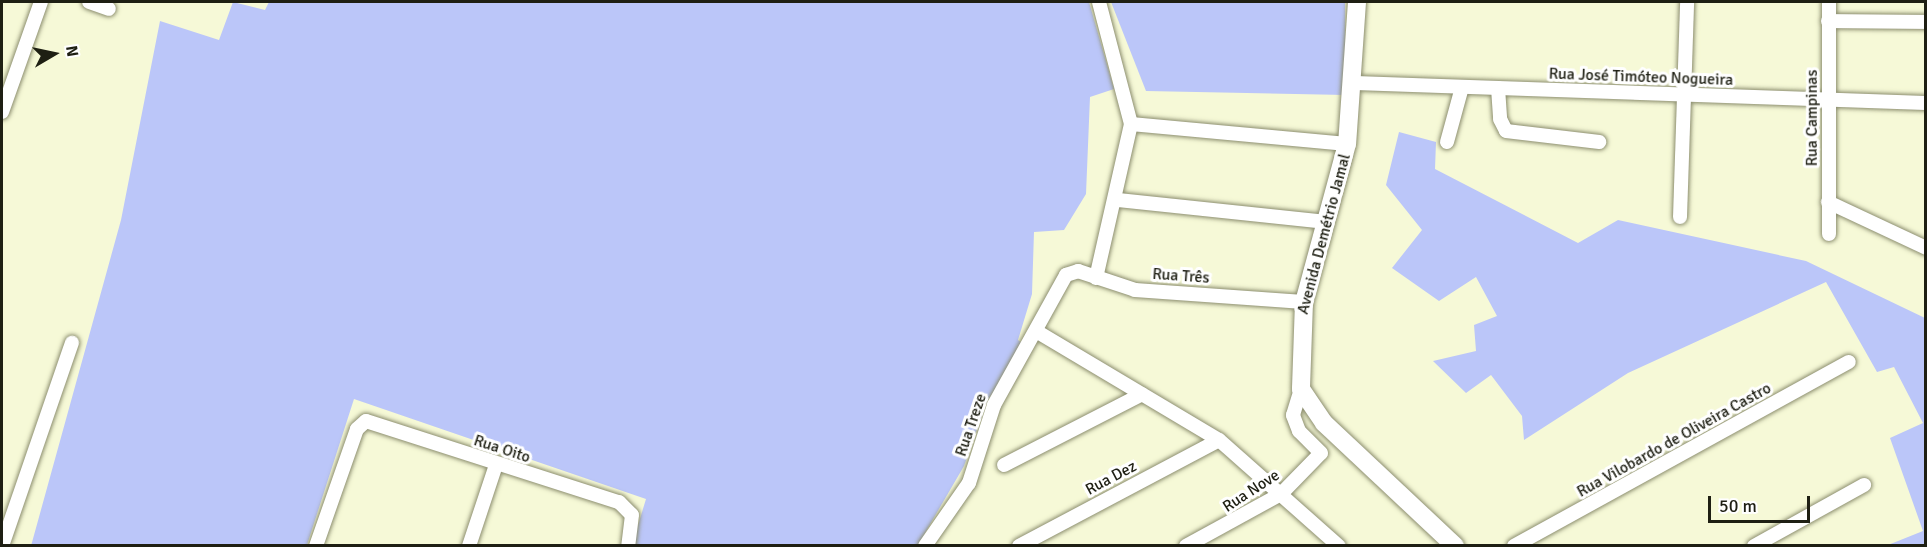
<!DOCTYPE html>
<html>
<head>
<meta charset="utf-8">
<style>
  body { margin:0 }
  #map { position:relative; width:1927px; height:547px; overflow:hidden; background:#f6f9d7; font-family:Signika,sans-serif }
  div>[style] { position:absolute }
  .green>* { inset:0; background:#bbc6f9 }
  .roads { filter:drop-shadow(0 0 2px #8c8e6f) drop-shadow(0 0 2px #8c8e6f) }
  .minor>* { height:14px; margin:-7px; padding:0 7px; transform-origin:7px; border-radius:7px; background:#fff }
  .tertiary>* { height:18px; margin:-9px; padding:0 9px; transform-origin:9px; border-radius:9px; background:#fff }
  span { translate:-50% -50%; white-space:nowrap; text-align:center; line-height:1.15; -webkit-text-stroke:6px #fff; paint-order:stroke }
  .street-label { font-size:16px; color:#1e1f13 }
  .frame { position:absolute; inset:0; border:3px solid #1e1f13; pointer-events:none }
  .north { position:absolute; left:24px; top:24px; width:60px; height:60px; -webkit-text-stroke:4px #fff; paint-order:stroke; rotate:81deg; font-size:16px; font-weight:700; line-height:24px; text-align:center; color:#1e1f13 }
  .north::after { content:''; display:block; margin:auto; width:21px; height:27px; background:#1e1f13; clip-path:polygon(50% 0,100% 100%,50% 72%,0 100%) }
  .scale { position:absolute; left:1708px; top:496px; width:102px; height:27px; box-sizing:border-box; border:3px solid #1e1f13; border-top:0; padding-left:8px; font-size:18px; line-height:21px; white-space:nowrap; color:#1e1f13; -webkit-text-stroke:4px #fff; paint-order:stroke }
</style>
</head>
<body>
<div id="map">
  <div class="green">
    <i style="clip-path:polygon(233px 2px,265px 10px,269px 2px,1089px 2px,1114px 89px,1090px 97px,1086px 194px,1064px 230px,1034px 232px,1032px 294px,1018px 340px,1026px 346px,987px 401px,964px 466px,918px 545px,632px 545px,646px 499px,354px 399px,307px 545px,31px 546px,121px 220px,160px 21px,219px 40px)"></i>
    <i style="clip-path:polygon(1111px 2px,1345px 2px,1346px 95px,1146px 91px)"></i>
    <i style="clip-path:polygon(1399px 132px,1436px 142px,1435px 169px,1578px 243px,1618px 220px,1806px 261px,1925px 318px,1925px 545px,1888px 545px,1923px 531px,1890px 438px,1923px 423px,1894px 367px,1877px 372px,1826px 282px,1628px 373px,1524px 440px,1522px 416px,1491px 375px,1466px 393px,1433px 361px,1476px 351px,1474px 325px,1497px 316px,1476px 277px,1439px 301px,1392px 268px,1422px 230px,1386px 185px)"></i>
  </div>
  <div class="roads">
    <div class="minor">
      <i style="left:89px;top:2px;width:21px;rotate:19deg"></i>
      <i style="left:1829px;top:2px;width:232px;rotate:90deg"></i>
      <i style="left:1828px;top:21px;width:98px;rotate:0.6deg"></i>
      <i style="left:1355px;top:83px;width:571px;rotate:2.01deg"></i>
      <i style="left:1498px;top:88px;width:31px;rotate:86deg"></i>
      <i style="left:1500px;top:119px;width:13px;rotate:63deg"></i>
      <i style="left:1506px;top:131px;width:94px;rotate:6.7deg"></i>
      <i style="left:2px;top:112px;width:117px;rotate:-70.5deg"></i>
      <i style="left:1131px;top:124px;width:217px;rotate:5.3deg"></i>
      <i style="left:1447px;top:142px;width:57px;rotate:-74.7deg"></i>
      <i style="left:1118px;top:200px;width:210px;rotate:6deg"></i>
      <i style="left:1828px;top:202px;width:108px;rotate:25.1deg"></i>
      <i style="left:1680px;top:217px;width:215px;rotate:-88.1deg"></i>
      <i style="left:1096px;top:278px;width:158px;rotate:-77.2deg"></i>
      <i style="left:1131px;top:124px;width:126px;rotate:-104.7deg"></i>
      <i style="left:1036px;top:331px;width:213px;rotate:30.8deg"></i>
      <i style="left:1219px;top:440px;width:160px;rotate:41.5deg"></i>
      <i style="left:1004px;top:465px;width:155px;rotate:-27.2deg"></i>
      <i style="left:2px;top:546px;width:215px;rotate:-71deg"></i>
      <i style="left:316px;top:546px;width:124px;rotate:-70.7deg"></i>
      <i style="left:357px;top:429px;width:12px;rotate:-42deg"></i>
      <i style="left:366px;top:421px;width:266px;rotate:17.8deg"></i>
      <i style="left:619px;top:502px;width:18px;rotate:45deg"></i>
      <i style="left:632px;top:515px;width:31px;rotate:97deg"></i>
      <i style="left:469px;top:546px;width:85px;rotate:-71.6deg"></i>
      <i style="left:925px;top:546px;width:77px;rotate:-55.1deg"></i>
      <i style="left:969px;top:483px;width:82px;rotate:-72.2deg"></i>
      <i style="left:994px;top:405px;width:149px;rotate:-61deg"></i>
      <i style="left:1066px;top:275px;width:13px;rotate:-18deg"></i>
      <i style="left:1078px;top:271px;width:60px;rotate:18.4deg"></i>
      <i style="left:1135px;top:290px;width:169px;rotate:4.1deg"></i>
      <i style="left:1019px;top:546px;width:226px;rotate:-27.9deg"></i>
      <i style="left:1186px;top:546px;width:108px;rotate:-28.7deg"></i>
      <i style="left:1281px;top:494px;width:57px;rotate:-45.7deg"></i>
      <i style="left:1321px;top:453px;width:31px;rotate:-135deg"></i>
      <i style="left:1299px;top:431px;width:17px;rotate:-111deg"></i>
      <i style="left:1293px;top:415px;width:27px;rotate:-73deg"></i>
      <i style="left:1514px;top:546px;width:382px;rotate:-28.8deg"></i>
      <i style="left:1754px;top:546px;width:126px;rotate:-29deg"></i>
    </div>
    <div class="tertiary">
      <i style="left:1357px;top:2px;width:142px;rotate:94deg"></i>
      <i style="left:1347px;top:144px;width:164px;rotate:105.2deg"></i>
      <i style="left:1304px;top:302px;width:87px;rotate:92deg"></i>
      <i style="left:1301px;top:389px;width:41px;rotate:55.9deg"></i>
      <i style="left:1324px;top:423px;width:180px;rotate:43.2deg"></i>
    </div>
  </div>
  <div class="street-label">
    <span style="left:1641px;top:77px;rotate:2deg">Rua José Timóteo Nogueira</span>
    <span style="left:1812px;top:118px;rotate:-90deg">Rua Campinas</span>
    <span style="left:1324px;top:234px;rotate:-75deg">Avenida Demétrio Jamal</span>
    <span style="left:1181px;top:276px;rotate:4deg">Rua Três</span>
    <span style="left:971px;top:425px;rotate:-71deg">Rua Treze</span>
    <span style="left:1674px;top:440px;rotate:-29deg">Rua Vilobardo de Oliveira Castro</span>
    <span style="left:502px;top:449px;rotate:18deg">Rua Oito</span>
    <span style="left:1111px;top:478px;rotate:-28deg">Rua Dez</span>
    <span style="left:1251px;top:491px;rotate:-33deg">Rua Nove</span>
  </div>
  <div class="frame"></div>
  <div class="north">N</div>
  <div class="scale">50 m</div>
</div>
</body>
</html>
